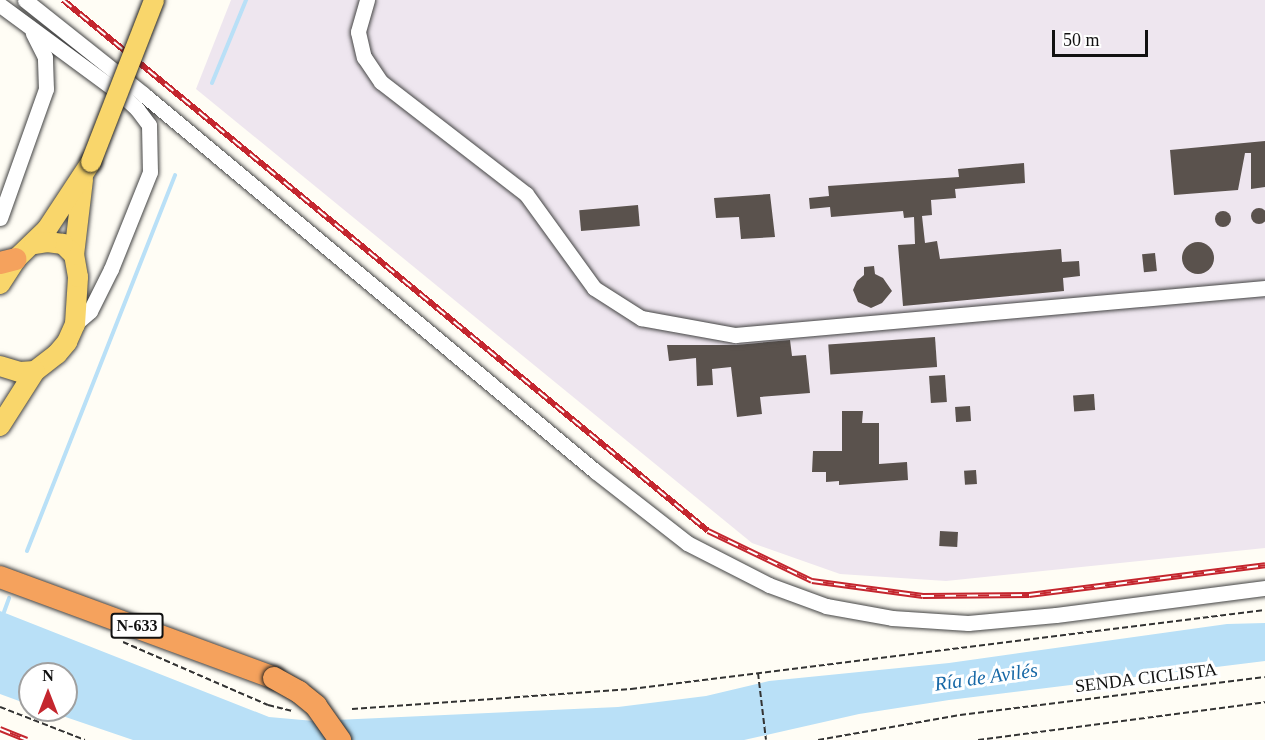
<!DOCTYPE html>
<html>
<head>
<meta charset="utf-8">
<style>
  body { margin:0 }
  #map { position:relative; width:1265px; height:740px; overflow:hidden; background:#fffdf5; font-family:"Times New Roman",serif }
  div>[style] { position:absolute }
  .industrial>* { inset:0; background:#eee6ef }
  .water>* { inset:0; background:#b9e0f7 }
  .stream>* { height:4px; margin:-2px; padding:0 2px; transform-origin:2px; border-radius:2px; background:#b9e0f7 }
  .building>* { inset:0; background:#5a524d; transform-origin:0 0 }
  .round { border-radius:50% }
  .path>* { height:2px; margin-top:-1px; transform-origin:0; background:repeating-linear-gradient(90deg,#333 0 6px,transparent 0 9px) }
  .roads { filter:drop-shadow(0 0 2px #444) drop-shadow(0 0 2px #444) }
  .minor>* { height:15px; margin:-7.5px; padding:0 7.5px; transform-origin:7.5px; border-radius:7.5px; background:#fff }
  .major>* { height:20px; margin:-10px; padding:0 10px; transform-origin:10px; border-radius:10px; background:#f9d66b }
  .highway>* { height:22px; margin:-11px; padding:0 11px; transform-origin:11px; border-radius:11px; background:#f5a25d }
  .rail>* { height:6px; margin-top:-3px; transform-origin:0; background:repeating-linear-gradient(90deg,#fff 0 11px,#c4262e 0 22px); box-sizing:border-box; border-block:2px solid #c4262e }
  .bridges { filter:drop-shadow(0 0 2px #222) drop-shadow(0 0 2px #222) }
  .major-bridge>* { height:20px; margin:-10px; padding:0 10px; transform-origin:10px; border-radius:10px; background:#f9d66b }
  .highway-bridge>* { height:22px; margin:-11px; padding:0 11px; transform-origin:11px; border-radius:11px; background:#f5a25d }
  span { translate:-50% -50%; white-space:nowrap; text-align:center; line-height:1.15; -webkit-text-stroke:6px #fff; paint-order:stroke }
  .shield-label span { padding:2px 4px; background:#fff; border:2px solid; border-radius:4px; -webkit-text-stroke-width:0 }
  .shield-label { font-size:16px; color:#111; font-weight:700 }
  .street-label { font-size:18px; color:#111 }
  .water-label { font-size:20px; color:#1768a6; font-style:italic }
  .north { position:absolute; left:18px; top:662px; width:60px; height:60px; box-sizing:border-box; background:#fff; border:2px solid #a0a0a0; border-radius:50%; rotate:0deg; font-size:16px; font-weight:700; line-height:24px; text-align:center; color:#111 }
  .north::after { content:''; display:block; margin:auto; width:21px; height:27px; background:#c4262e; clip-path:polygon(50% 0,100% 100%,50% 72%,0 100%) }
  .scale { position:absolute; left:1052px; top:30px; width:96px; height:27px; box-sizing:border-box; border:3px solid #111; border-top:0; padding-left:8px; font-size:18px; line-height:21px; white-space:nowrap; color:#111; -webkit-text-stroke:4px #fff; paint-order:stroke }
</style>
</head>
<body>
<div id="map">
  <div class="industrial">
    <i style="clip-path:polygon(231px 0,1265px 0,1265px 548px,946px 581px,840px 574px,752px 543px,196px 89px)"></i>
  </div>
  <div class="water">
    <i style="clip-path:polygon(0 611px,269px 717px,314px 721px,618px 707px,706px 696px,769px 681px,949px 663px,1227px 624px,1265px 623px,1265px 661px,949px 700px,859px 714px,744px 740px,133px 740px,45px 710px,66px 710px,66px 674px,30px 674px,30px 705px,0 694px)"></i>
  </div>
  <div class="stream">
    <i style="left:212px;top:83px;width:90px;rotate:-67.7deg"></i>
    <i style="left:27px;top:551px;width:404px;rotate:-68.5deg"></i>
    <i style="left:4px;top:612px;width:15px;rotate:-70deg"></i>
  </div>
  <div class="building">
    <i style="clip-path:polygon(1265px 141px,1265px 187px,1251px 189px,1251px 153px,1245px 153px,1238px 190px,1174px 195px,1170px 150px)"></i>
    <i style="clip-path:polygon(1024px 163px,1025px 183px,955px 189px,956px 198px,931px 200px,932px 215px,922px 216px,925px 243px,937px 241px,940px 259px,1061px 249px,1062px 262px,1079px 261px,1080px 276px,1063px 278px,1064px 291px,903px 306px,898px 245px,915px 244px,914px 217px,904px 218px,903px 211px,831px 217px,830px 207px,810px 209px,809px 198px,829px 196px,828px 186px,959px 177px,958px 169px)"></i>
    <i style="clip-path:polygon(770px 194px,775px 237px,741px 239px,739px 217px,716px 218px,714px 198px)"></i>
    <i style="left:638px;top:205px;width:21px;height:59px;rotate:85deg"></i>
    <i class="round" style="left:1251px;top:208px;width:16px;height:16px"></i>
    <i class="round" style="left:1215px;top:211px;width:16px;height:16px"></i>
    <i class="round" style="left:1182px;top:242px;width:32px;height:32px"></i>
    <i style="left:1155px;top:253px;width:18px;height:13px;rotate:84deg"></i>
    <i style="clip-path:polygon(874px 266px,875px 274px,883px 278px,892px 291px,882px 303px,871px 308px,858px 302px,853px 290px,857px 281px,864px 275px,864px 267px)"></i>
    <i style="left:935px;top:337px;width:30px;height:107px;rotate:86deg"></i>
    <i style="clip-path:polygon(790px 340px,792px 356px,806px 355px,810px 393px,760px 397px,762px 414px,737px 417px,731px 367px,712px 369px,713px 385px,697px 386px,696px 358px,669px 361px,667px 345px,736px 345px)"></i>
    <i style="left:945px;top:375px;width:27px;height:16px;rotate:86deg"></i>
    <i style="left:1094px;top:394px;width:16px;height:21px;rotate:86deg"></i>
    <i style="left:970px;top:406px;width:15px;height:15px;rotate:86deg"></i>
    <i style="clip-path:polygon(842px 411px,863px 411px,862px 423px,879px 423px,879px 464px,907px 462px,908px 480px,839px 485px,839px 481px,826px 482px,826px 472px,812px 472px,813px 451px,842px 451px)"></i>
    <i style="left:976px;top:470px;width:14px;height:12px;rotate:86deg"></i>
    <i style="left:940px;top:531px;width:18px;height:15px;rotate:3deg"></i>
  </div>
  <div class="path">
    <i style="left:123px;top:642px;width:158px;rotate:23.5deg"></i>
    <i style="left:268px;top:705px;width:25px;rotate:14deg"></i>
    <i style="left:758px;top:673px;width:67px;rotate:83.2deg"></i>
    <i style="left:0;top:707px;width:91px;rotate:21.2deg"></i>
    <i style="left:352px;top:709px;width:280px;rotate:-4.1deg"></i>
    <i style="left:631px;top:689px;width:639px;rotate:-7.1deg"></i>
    <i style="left:818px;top:740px;width:144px;rotate:-10deg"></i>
    <i style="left:960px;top:715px;width:307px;rotate:-7.1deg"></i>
    <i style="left:978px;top:740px;width:290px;rotate:-7.5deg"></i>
  </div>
  <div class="roads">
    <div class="minor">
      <i style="left:25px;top:0;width:151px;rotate:38.5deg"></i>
      <i style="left:143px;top:94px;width:589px;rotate:39.83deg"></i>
      <i style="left:595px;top:471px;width:117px;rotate:38deg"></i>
      <i style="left:687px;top:543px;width:92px;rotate:27.1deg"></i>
      <i style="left:769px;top:585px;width:61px;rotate:20.2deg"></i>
      <i style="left:826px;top:606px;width:67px;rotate:10.3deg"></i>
      <i style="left:892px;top:618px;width:76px;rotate:3.8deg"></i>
      <i style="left:968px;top:623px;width:88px;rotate:-5.2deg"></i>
      <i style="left:1056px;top:615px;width:211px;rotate:-7.4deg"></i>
      <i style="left:367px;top:0;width:33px;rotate:106deg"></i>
      <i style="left:358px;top:32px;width:26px;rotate:77deg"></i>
      <i style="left:364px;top:57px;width:30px;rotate:56deg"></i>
      <i style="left:381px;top:82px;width:183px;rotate:37.7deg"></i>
      <i style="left:526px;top:194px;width:116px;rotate:54.1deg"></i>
      <i style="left:594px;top:288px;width:56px;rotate:32.6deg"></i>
      <i style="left:641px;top:318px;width:96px;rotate:10.3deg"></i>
      <i style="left:735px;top:335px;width:532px;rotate:-5.07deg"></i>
      <i style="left:0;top:5px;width:152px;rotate:36.4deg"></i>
      <i style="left:122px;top:95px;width:21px;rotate:43deg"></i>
      <i style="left:137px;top:109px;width:20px;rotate:53deg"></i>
      <i style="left:149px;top:125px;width:47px;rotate:88.8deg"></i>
      <i style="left:150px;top:172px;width:105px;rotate:111.9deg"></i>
      <i style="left:111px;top:269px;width:47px;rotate:116.6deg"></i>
      <i style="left:90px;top:311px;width:20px;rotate:139deg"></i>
      <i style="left:0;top:218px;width:137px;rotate:-70.4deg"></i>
      <i style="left:46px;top:89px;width:32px;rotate:-92deg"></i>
      <i style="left:45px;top:57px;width:27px;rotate:-117deg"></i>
    </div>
    <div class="major">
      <i style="left:74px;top:255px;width:76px;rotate:-83.2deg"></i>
      <i style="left:0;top:284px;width:30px;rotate:-57deg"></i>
      <i style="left:16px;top:259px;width:43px;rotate:-44.1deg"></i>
      <i style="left:47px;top:229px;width:80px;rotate:-56.7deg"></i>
      <i style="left:0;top:366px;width:21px;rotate:17deg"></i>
      <i style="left:20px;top:372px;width:15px;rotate:-4deg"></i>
      <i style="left:35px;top:371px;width:28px;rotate:-38deg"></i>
      <i style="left:57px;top:354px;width:16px;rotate:-50deg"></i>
      <i style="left:67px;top:342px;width:20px;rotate:-66deg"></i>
      <i style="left:75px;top:324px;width:47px;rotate:-86.3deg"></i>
      <i style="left:78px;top:277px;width:22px;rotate:-100deg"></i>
      <i style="left:74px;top:255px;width:16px;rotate:-135deg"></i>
      <i style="left:63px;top:244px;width:16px;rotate:-173deg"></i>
      <i style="left:47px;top:242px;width:13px;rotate:171deg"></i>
      <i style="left:0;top:426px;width:65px;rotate:-57.5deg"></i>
    </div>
    <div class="highway">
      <i style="left:0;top:263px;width:16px;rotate:-14deg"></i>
      <i style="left:0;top:577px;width:292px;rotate:20.2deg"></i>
    </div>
  </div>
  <div class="rail">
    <i style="left:63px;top:0;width:835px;rotate:39.46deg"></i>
    <i style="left:708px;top:531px;width:115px;rotate:25.7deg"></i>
    <i style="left:812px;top:581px;width:112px;rotate:7.7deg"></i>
    <i style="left:923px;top:596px;width:106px;rotate:-0.5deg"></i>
    <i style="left:1029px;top:595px;width:238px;rotate:-7.2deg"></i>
    <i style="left:0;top:729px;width:29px;rotate:22deg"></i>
  </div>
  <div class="bridges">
    <div class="major-bridge">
      <i style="left:91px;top:162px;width:174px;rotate:-68.7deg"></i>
    </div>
    <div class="highway-bridge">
      <i style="left:274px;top:678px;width:29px;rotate:29deg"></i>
      <i style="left:299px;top:692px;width:22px;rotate:39deg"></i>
      <i style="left:316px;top:706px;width:42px;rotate:54.8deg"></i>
    </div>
  </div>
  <div class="shield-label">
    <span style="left:137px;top:626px">N-633</span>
  </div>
  <div class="street-label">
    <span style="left:1146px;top:678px;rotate:-7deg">SENDA CICLISTA</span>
  </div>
  <div class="water-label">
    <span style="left:986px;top:677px;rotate:-8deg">Ría de Avilés</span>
  </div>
  <div class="north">N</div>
  <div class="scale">50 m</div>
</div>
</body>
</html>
